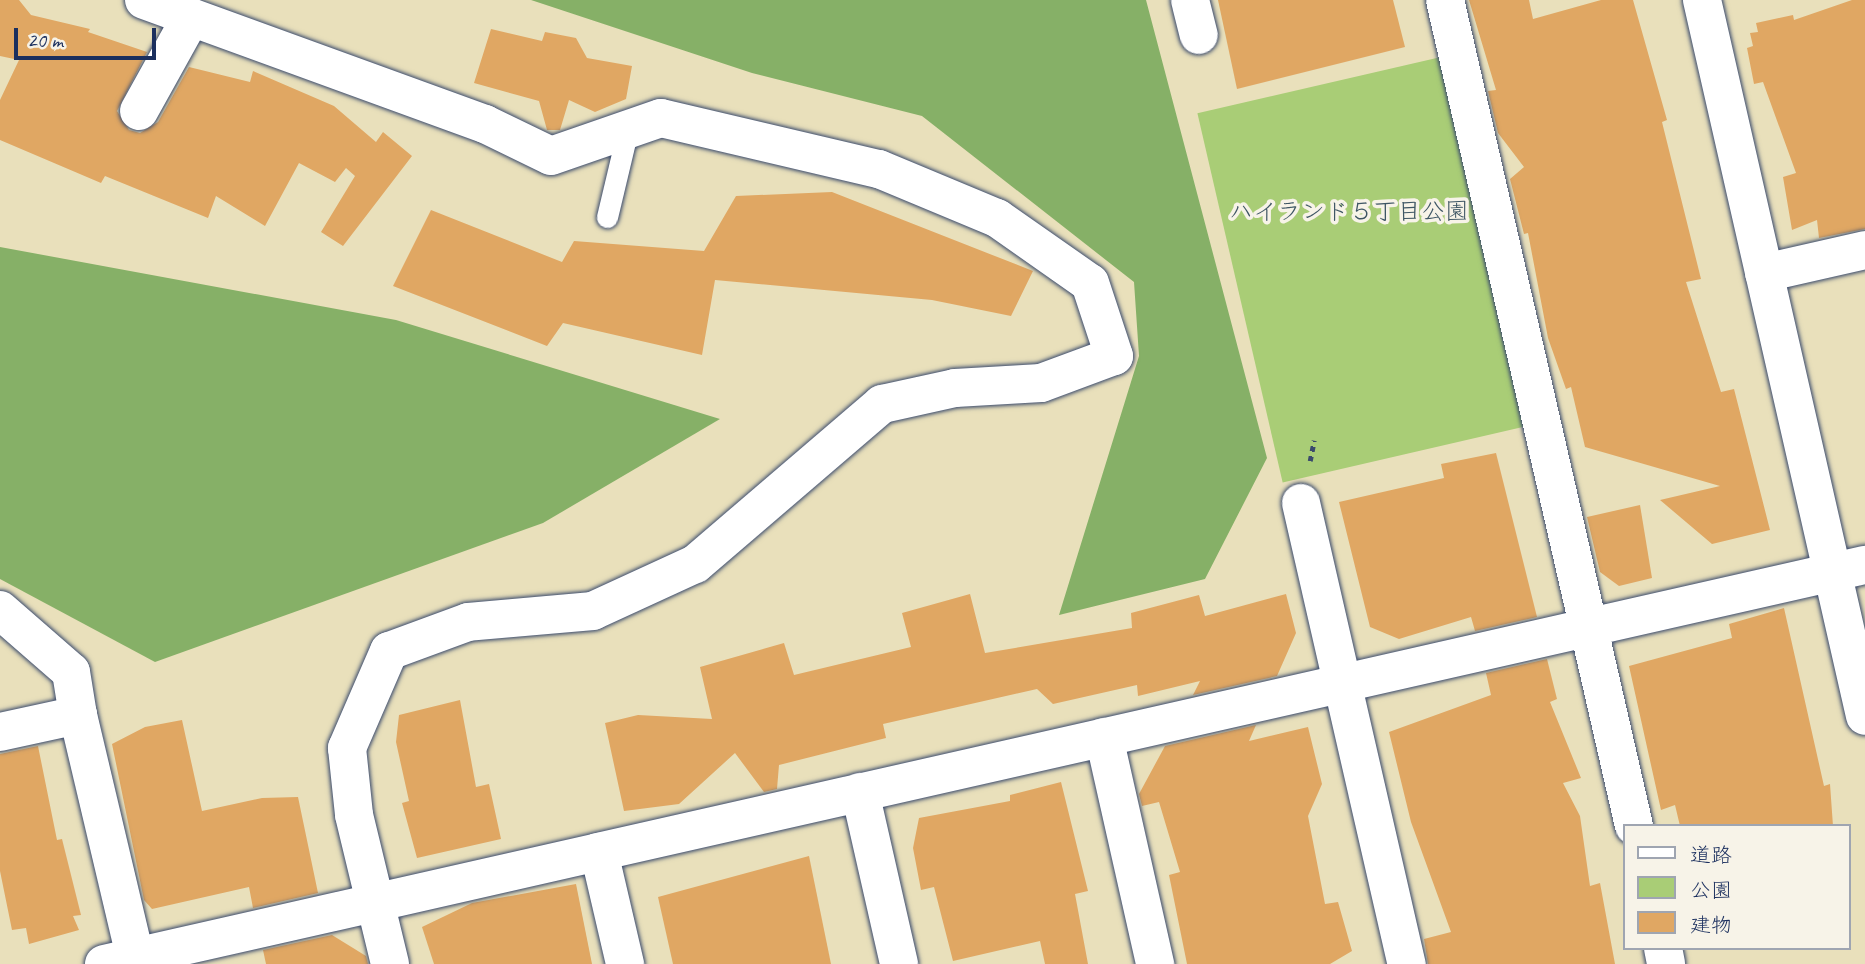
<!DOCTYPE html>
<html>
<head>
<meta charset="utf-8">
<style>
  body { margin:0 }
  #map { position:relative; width:1865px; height:964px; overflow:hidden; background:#e9e0bb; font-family:Caveat,"Klee One",sans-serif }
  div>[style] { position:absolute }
  .green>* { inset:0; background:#a9cd76; transform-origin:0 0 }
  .forest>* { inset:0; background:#86b067 }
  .building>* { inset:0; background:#e0a763 }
  .path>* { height:4.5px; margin-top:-2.25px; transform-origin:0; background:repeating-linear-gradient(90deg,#3a4a6c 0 5px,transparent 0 10px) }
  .roads { filter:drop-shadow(0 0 2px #3a4a6c) drop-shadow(0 0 2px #3a4a6c) }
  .lane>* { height:21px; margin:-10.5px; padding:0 10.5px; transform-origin:10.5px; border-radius:10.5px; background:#fff }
  .street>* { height:38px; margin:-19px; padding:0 19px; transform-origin:19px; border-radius:19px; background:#fff }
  span { translate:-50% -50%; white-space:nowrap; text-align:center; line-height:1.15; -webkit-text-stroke:7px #f7f3e8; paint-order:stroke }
  .park-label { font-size:24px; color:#3e5664 }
  .legend { position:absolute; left:1623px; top:824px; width:228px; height:126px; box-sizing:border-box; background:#f7f3e8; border:2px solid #9fa5b1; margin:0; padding:9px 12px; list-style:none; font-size:21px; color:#1b2f5e }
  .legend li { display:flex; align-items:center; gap:14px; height:35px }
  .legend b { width:35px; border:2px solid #9fa5b1 }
  .scale { position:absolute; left:14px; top:28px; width:142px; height:32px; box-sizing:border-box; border:4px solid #1b2f5e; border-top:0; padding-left:9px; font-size:21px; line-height:24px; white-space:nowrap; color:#1b2f5e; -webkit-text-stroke:5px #f7f3e8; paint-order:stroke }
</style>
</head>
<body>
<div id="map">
  <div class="green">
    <i style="left:1441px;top:57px;width:379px;height:250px;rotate:77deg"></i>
  </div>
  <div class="forest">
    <i style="clip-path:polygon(531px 0,1146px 0,1267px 458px,1205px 579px,1059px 615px,1139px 356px,1134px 282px,922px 116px,752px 73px)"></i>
    <i style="clip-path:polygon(0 247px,396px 320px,720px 419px,543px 523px,155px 662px,0 579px)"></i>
  </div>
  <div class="building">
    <i style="clip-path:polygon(0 0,19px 0,31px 15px,90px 29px,88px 32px,147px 52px,117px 111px,129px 130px,140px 133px,158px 122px,189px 67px,250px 82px,253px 71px,334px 106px,376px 142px,383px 132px,412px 156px,343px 246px,321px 232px,355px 176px,346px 168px,335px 182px,299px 163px,265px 226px,216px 196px,208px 218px,105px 176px,101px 183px,0 140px,0 100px,19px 60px,0 56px)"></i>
    <i style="clip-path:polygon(1218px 0,1393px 0,1405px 47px,1237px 89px)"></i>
    <i style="clip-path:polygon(1469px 0,1529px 0,1533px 19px,1601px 0,1633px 0,1667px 120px,1662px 122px,1701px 279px,1686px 282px,1721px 392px,1734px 389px,1770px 530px,1712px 544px,1660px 500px,1720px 486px,1585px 447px,1571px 387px,1566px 389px,1548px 338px,1528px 233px,1524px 234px,1510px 179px,1524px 167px,1498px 133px,1488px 91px,1496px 90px)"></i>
    <i style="clip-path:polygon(1852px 0,1865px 0,1865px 229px,1819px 238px,1817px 220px,1792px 230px,1783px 177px,1796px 173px,1763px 82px,1754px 84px,1747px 48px,1753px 46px,1750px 33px,1758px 32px,1756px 23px,1793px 15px,1794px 20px)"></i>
    <i style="clip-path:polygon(491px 29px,542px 41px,545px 32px,576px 38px,587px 58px,632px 66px,626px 99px,595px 112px,569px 100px,560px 130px,547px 130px,539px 101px,474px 83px)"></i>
    <i style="clip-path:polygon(832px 192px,1033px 271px,1011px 316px,932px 300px,715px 280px,702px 355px,563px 323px,547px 346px,393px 286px,431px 210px,562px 262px,574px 241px,704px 251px,736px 196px)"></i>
    <i style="clip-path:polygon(1496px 453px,1537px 617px,1475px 631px,1471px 617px,1399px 639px,1370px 627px,1339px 502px,1444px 478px,1441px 464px)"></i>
    <i style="clip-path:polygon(1640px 505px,1652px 578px,1619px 586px,1600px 572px,1587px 517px)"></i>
    <i style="clip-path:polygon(970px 594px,985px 653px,1132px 628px,1131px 613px,1199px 595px,1205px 616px,1286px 594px,1296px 633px,1277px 676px,1193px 695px,1200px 681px,1138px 696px,1137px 685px,1053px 704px,1037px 689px,883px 724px,886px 738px,779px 765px,777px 789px,764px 792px,735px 753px,679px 804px,624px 811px,605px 723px,638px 715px,712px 719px,700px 667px,784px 643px,794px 675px,911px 647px,902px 613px)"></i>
    <i style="clip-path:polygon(1784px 608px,1824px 786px,1830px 784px,1833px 826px,1680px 826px,1675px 805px,1661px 810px,1629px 666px,1732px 638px,1729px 624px)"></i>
    <i style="clip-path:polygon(1547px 659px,1557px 699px,1550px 702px,1581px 778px,1563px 783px,1580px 816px,1590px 886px,1600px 883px,1615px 964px,1428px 964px,1424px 939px,1451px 932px,1411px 822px,1389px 732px,1491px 695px,1486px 673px)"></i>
    <i style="clip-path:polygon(460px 700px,476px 787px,489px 784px,501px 839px,417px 858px,402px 803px,409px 801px,396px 742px,399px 715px)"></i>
    <i style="clip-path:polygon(182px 720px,202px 811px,262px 798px,298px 797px,318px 893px,253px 908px,249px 887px,152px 909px,144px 900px,112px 744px,145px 727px)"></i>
    <i style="clip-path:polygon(1256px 725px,1249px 741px,1308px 727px,1322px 784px,1308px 816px,1325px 904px,1338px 902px,1352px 951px,1330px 964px,1187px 964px,1169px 875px,1180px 872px,1159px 802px,1142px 806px,1139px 794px,1165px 746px)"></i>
    <i style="clip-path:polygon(38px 746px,57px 840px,62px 839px,81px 915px,73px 916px,79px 930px,29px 944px,26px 928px,12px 930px,0 871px,0 754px)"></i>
    <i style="clip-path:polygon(1061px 782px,1088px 891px,1075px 894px,1088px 964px,1045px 964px,1040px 941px,953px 961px,934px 887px,921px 890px,913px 848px,919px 818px,1010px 801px,1010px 795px)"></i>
    <i style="clip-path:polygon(809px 856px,831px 964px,673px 964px,658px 897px)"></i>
    <i style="clip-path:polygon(576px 884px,592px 964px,434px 964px,422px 927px,472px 903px)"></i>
    <i style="clip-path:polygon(332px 935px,366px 956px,368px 964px,266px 964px,263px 950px)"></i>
  </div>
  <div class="path">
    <i style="left:1310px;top:461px;width:21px;rotate:-79deg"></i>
  </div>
  <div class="roads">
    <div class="lane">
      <i style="left:607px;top:217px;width:90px;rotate:-76.6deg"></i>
    </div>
    <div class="street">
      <i style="left:144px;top:0;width:363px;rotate:20deg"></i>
      <i style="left:485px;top:124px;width:73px;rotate:25.9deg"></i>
      <i style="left:551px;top:156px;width:116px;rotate:-19.1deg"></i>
      <i style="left:661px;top:118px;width:224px;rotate:13.2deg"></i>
      <i style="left:879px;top:169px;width:128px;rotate:22.6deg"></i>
      <i style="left:997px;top:218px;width:113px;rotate:35deg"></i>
      <i style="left:1090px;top:283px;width:77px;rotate:71.8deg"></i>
      <i style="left:1114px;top:356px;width:78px;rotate:159.7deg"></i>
      <i style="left:1041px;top:383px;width:86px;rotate:176.7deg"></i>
      <i style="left:955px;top:388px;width:75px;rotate:167.6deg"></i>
      <i style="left:882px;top:404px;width:246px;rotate:139.4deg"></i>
      <i style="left:695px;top:564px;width:112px;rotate:155.3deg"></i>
      <i style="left:593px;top:611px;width:125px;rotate:175deg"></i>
      <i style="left:468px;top:622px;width:84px;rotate:159.8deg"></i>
      <i style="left:389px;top:651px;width:106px;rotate:113.4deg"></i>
      <i style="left:347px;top:748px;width:67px;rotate:84deg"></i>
      <i style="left:354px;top:815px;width:153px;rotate:76.4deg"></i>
      <i style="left:1190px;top:0;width:36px;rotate:76deg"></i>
      <i style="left:1445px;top:0;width:847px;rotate:77.11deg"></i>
      <i style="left:1702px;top:0;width:734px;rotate:77.17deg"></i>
      <i style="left:139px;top:111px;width:107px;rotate:-61deg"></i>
      <i style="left:1764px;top:273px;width:104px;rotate:-12.8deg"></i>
      <i style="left:1301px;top:503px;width:473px;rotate:77.1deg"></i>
      <i style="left:0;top:610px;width:94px;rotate:41.1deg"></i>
      <i style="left:71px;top:672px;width:44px;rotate:80.8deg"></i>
      <i style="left:0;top:732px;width:80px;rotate:-12.3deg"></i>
      <i style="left:78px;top:715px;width:256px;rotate:76.7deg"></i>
      <i style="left:1104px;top:737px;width:233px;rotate:77.3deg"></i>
      <i style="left:860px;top:792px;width:176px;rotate:77.2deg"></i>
      <i style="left:599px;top:852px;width:115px;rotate:76.9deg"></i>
      <i style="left:1663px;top:948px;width:16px;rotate:79deg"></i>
      <i style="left:104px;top:964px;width:1806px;rotate:-12.77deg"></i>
    </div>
  </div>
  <div class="park-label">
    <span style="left:1349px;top:212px">ハイランド５丁目公園</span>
  </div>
  <ul class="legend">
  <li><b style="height:9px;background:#fff"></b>道路</li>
  <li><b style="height:19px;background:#a9cd76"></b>公園</li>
  <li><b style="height:19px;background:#e0a763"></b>建物</li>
  </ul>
  <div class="scale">20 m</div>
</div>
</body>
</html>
